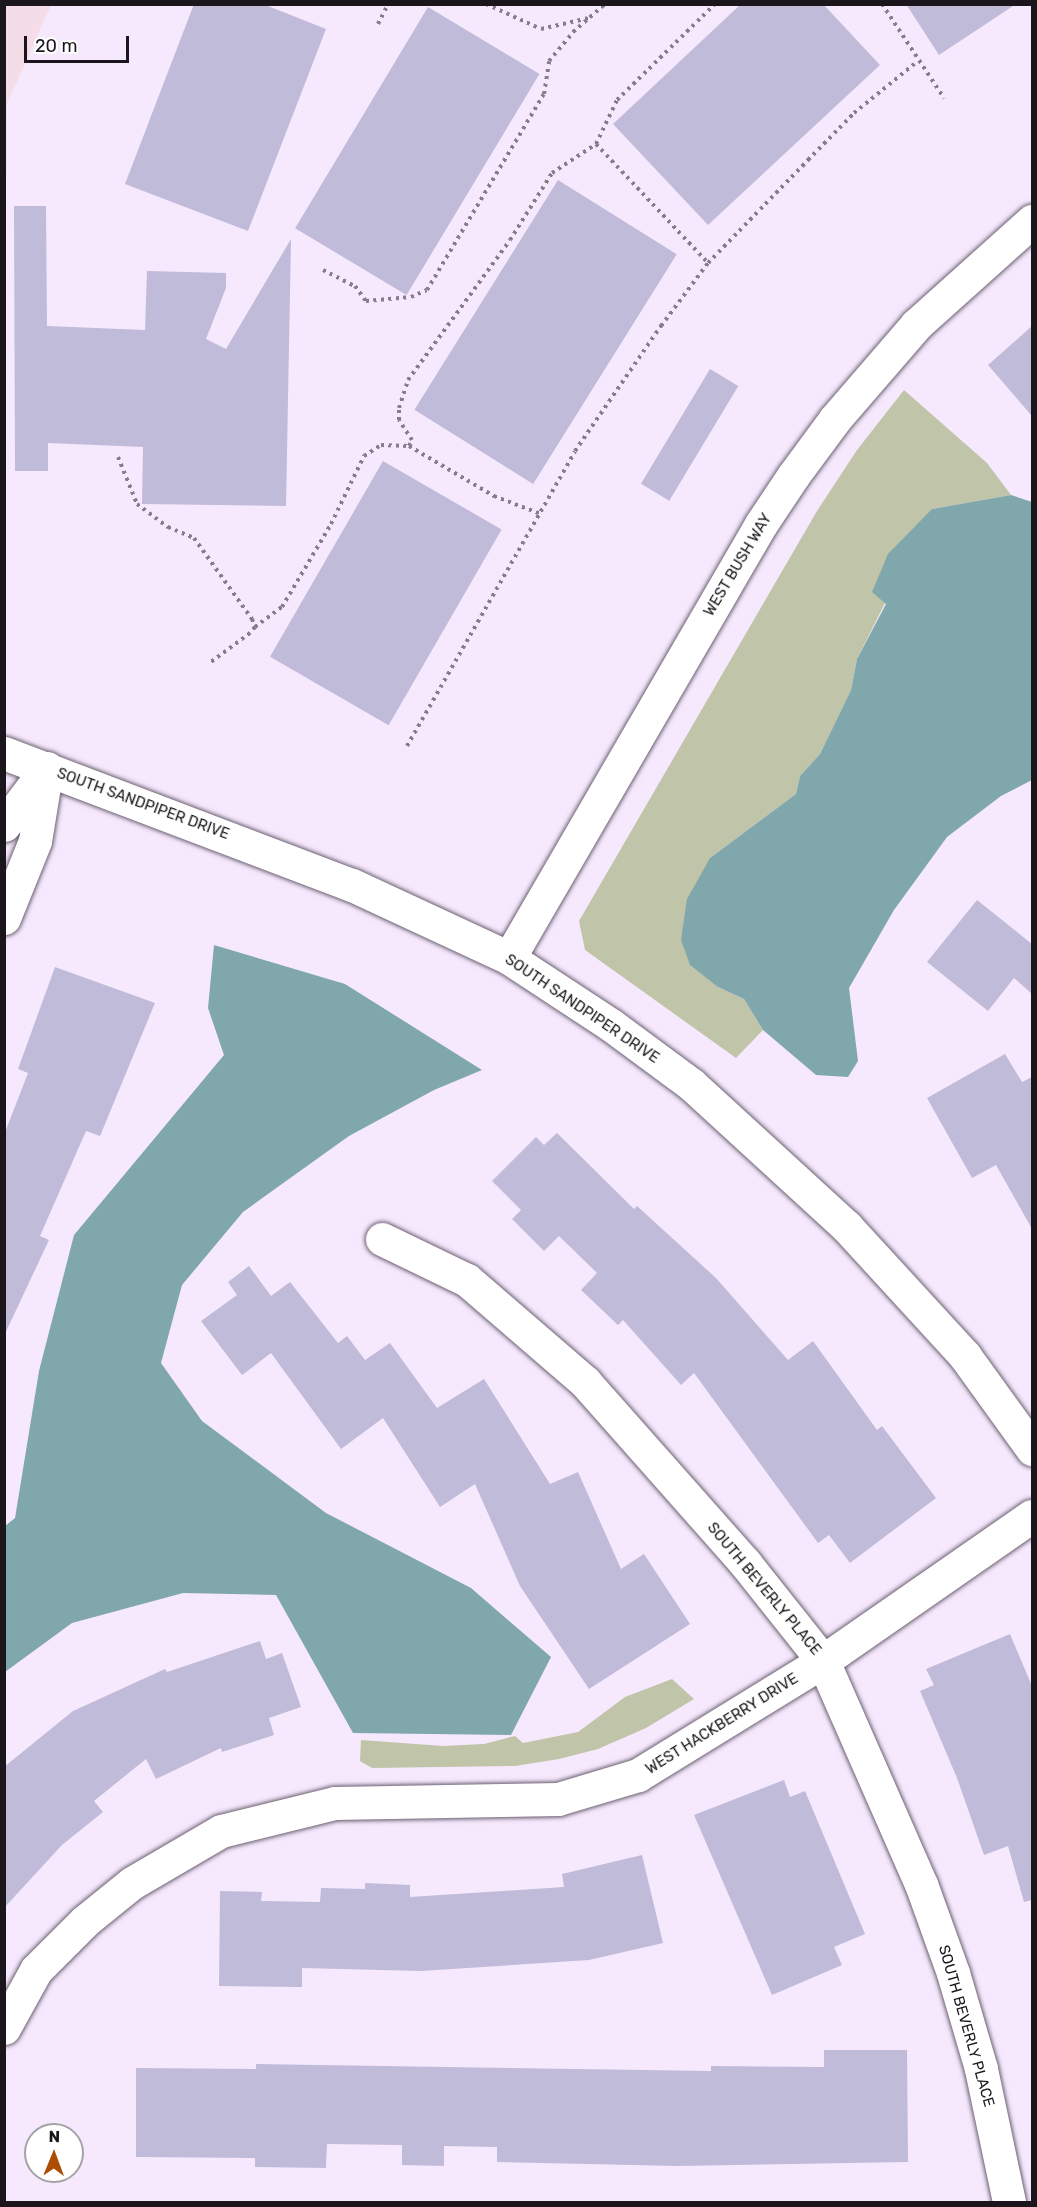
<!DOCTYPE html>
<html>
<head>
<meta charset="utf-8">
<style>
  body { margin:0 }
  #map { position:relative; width:1037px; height:2207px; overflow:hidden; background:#f6e9fd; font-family:Rubik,sans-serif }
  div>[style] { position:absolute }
  .commercial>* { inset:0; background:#f5dde8 }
  .green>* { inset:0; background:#c0c4a8 }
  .water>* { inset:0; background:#80a7ac }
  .building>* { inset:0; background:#c0bbd9; transform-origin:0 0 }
  .path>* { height:4px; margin-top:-2px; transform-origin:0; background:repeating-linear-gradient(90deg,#857d89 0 3px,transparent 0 7.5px) }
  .roads { filter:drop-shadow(0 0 2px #6c6172) drop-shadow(0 0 2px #6c6172) }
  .minor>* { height:33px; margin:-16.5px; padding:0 16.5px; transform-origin:16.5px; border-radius:16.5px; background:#fff }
  .tertiary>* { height:33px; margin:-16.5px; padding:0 16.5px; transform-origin:16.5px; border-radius:16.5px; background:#fff }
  span { translate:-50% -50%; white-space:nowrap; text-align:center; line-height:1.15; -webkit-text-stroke:6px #fff; paint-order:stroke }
  .street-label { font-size:15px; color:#1a161c }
  .frame { position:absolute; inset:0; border:6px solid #1a161c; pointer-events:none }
  .north { position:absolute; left:24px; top:2123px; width:60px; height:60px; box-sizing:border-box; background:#fff; border:2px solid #a3a2a4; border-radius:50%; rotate:1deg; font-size:16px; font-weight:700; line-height:24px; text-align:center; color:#1a161c }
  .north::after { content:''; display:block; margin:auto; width:21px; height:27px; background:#ad4d03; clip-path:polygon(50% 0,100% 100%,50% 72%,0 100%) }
  .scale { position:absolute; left:24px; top:36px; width:105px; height:27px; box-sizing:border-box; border:3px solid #1a161c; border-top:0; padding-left:8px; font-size:18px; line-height:21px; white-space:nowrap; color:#1a161c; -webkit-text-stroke:4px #fff; paint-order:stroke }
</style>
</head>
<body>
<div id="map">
  <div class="commercial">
    <i style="clip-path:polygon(5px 4px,51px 5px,7px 104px,5px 304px)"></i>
  </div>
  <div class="green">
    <i style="clip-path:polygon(904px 390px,987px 463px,1011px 495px,932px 509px,857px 659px,851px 690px,820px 754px,800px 776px,796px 794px,710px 858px,718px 987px,744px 999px,763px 1030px,736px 1058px,585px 950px,579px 921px,817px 511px,857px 450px)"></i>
    <i style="clip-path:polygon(672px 1679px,694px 1699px,646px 1728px,598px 1749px,559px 1759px,515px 1766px,372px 1768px,360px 1761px,361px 1740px,443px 1746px,484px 1744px,515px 1736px,523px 1743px,578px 1732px,625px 1697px)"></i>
  </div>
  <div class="water">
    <i style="clip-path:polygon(1011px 495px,1032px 502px,1032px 780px,1001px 796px,947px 837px,894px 910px,849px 988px,858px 1061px,848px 1077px,816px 1075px,763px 1030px,744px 999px,718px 987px,690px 965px,681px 940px,687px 899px,710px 858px,796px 794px,800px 776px,820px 754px,851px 690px,857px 659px,886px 604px,872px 592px,888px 554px,932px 509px)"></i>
    <i style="clip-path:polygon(214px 945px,345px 984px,482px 1070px,434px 1090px,349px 1136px,243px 1212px,182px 1285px,161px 1363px,202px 1421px,326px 1513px,471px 1588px,551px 1657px,511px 1735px,353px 1733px,276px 1595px,183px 1593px,72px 1623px,5px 1672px,5px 1526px,15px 1518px,39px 1371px,74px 1235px,224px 1055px,208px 1008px)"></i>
  </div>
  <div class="building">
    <i style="clip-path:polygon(194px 4px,263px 4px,326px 29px,248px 231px,125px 184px)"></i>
    <i style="clip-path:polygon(741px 4px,823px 4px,880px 65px,708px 225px,613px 124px)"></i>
    <i style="clip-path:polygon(906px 4px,1016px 4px,939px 55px)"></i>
    <i style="left:428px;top:7px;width:130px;height:258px;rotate:31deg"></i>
    <i style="left:558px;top:180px;width:140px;height:271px;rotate:32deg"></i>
    <i style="clip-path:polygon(14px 206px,46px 206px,47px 326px,145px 330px,147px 271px,226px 273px,226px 288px,206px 339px,226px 349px,291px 239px,286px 506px,142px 504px,143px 447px,48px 443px,48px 471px,15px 471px)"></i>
    <i style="clip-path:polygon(1032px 326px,1032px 416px,988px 365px)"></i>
    <i style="left:710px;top:369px;width:33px;height:134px;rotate:31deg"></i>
    <i style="left:383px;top:461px;width:137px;height:226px;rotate:30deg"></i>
    <i style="clip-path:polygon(977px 900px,1032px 944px,1032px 994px,1014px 978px,988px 1011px,927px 962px)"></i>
    <i style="clip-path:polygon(55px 967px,155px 1003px,100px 1136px,86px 1131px,40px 1236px,49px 1240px,4px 1336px,4px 1135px,28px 1073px,18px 1069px)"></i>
    <i style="clip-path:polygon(1005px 1054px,1022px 1082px,1032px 1077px,1032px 1229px,996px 1165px,972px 1178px,927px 1098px)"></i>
    <i style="clip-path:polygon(557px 1133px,634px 1209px,637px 1206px,716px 1278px,788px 1360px,813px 1341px,877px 1430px,882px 1426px,936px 1498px,850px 1563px,829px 1535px,818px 1543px,694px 1373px,681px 1385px,623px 1320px,618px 1325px,581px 1290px,597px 1273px,559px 1236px,544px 1251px,512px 1219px,521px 1210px,492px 1181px,536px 1137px,544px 1145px)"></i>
    <i style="clip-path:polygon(249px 1266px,271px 1296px,290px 1282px,338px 1343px,347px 1336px,365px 1360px,390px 1343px,437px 1408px,484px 1379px,550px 1484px,578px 1472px,621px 1569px,644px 1554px,690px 1624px,589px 1689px,520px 1586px,475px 1484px,440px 1507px,383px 1418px,341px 1449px,271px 1353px,242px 1375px,201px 1321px,237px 1295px,228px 1282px)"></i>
    <i style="clip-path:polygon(1010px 1634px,1032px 1686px,1032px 1900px,1024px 1902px,1008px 1846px,984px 1855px,957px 1778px,920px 1691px,934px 1685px,926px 1669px)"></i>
    <i style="clip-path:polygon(260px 1641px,266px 1659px,282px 1653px,301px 1707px,269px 1718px,274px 1735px,222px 1752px,221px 1748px,156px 1779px,146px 1759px,94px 1801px,103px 1812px,62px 1845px,4px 1908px,4px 1767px,73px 1711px,165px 1669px,167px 1672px)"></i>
    <i style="clip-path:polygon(784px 1780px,790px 1797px,805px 1791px,865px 1934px,834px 1947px,842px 1965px,772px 1995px,694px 1815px)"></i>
    <i style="clip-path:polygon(642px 1855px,663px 1943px,589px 1960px,421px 1971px,302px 1968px,302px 1987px,219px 1986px,220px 1891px,262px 1892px,261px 1901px,320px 1902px,321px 1888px,365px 1889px,365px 1883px,410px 1885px,410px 1897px,564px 1887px,562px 1874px)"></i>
    <i style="clip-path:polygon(824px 2050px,907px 2050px,908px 2162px,677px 2166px,497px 2162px,497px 2147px,444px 2146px,444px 2166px,402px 2165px,402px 2145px,327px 2144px,326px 2168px,255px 2167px,255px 2158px,136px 2157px,136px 2068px,256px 2069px,256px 2064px,711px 2071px,711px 2066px,824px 2067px)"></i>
  </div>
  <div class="path">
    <i style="left:486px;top:4px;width:60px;rotate:24.4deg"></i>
    <i style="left:541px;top:29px;width:49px;rotate:-12.9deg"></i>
    <i style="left:882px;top:4px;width:113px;rotate:56.6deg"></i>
    <i style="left:378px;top:24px;width:22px;rotate:-63deg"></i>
    <i style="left:596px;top:144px;width:49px;rotate:-64.5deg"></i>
    <i style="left:617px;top:100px;width:137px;rotate:-44.4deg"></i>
    <i style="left:323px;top:270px;width:36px;rotate:27deg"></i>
    <i style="left:355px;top:286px;width:19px;rotate:54deg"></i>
    <i style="left:366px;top:301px;width:45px;rotate:-5.1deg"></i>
    <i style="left:411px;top:297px;width:17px;rotate:-24deg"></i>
    <i style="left:427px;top:290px;width:228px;rotate:-59.2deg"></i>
    <i style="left:544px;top:94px;width:33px;rotate:-81deg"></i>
    <i style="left:549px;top:61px;width:38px;rotate:-50deg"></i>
    <i style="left:573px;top:32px;width:43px;rotate:-41.2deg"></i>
    <i style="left:409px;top:446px;width:99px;rotate:30.5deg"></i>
    <i style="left:494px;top:496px;width:50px;rotate:21deg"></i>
    <i style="left:118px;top:457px;width:51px;rotate:68deg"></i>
    <i style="left:137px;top:504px;width:39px;rotate:37deg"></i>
    <i style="left:168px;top:527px;width:28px;rotate:23deg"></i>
    <i style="left:194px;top:538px;width:100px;rotate:54.4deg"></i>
    <i style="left:252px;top:619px;width:9px;rotate:69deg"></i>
    <i style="left:255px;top:627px;width:8px;rotate:130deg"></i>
    <i style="left:250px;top:633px;width:49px;rotate:143.4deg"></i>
    <i style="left:255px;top:627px;width:34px;rotate:-37deg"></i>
    <i style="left:282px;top:607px;width:96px;rotate:-59.4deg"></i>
    <i style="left:331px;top:524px;width:76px;rotate:-64.1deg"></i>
    <i style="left:364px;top:456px;width:20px;rotate:-33deg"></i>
    <i style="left:381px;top:445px;width:28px;rotate:2deg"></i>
    <i style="left:409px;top:446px;width:7px;rotate:-63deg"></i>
    <i style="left:412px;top:440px;width:24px;rotate:-123deg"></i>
    <i style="left:399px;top:420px;width:12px;rotate:-90deg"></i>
    <i style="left:399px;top:408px;width:29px;rotate:-72deg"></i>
    <i style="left:408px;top:380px;width:173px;rotate:-53.9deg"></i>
    <i style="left:510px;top:240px;width:79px;rotate:-57.9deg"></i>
    <i style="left:552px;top:173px;width:53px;rotate:-33.4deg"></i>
    <i style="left:596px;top:144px;width:163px;rotate:46.7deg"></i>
    <i style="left:407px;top:746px;width:339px;rotate:-60.3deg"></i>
    <i style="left:575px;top:451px;width:152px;rotate:-55.5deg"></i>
    <i style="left:661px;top:326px;width:79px;rotate:-53.3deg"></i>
    <i style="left:708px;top:263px;width:144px;rotate:-45.8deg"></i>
    <i style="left:808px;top:160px;width:66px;rotate:-45.6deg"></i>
    <i style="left:854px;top:113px;width:82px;rotate:-39.1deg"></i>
  </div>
  <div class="roads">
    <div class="minor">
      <i style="left:4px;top:825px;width:66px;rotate:-53deg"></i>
      <i style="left:4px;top:918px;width:83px;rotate:-68.1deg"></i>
      <i style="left:35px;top:841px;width:74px;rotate:-80.7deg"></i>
      <i style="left:382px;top:1239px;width:94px;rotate:25.8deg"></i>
      <i style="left:467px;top:1280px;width:156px;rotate:40.8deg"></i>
      <i style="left:585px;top:1382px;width:242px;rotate:48.5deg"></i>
      <i style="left:745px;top:1563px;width:125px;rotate:51.5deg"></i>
      <i style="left:823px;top:1661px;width:244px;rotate:66.3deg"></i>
      <i style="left:921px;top:1884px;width:95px;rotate:70.2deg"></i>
      <i style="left:953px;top:1973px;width:100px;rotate:73.7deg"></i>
      <i style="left:981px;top:2069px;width:136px;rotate:78.1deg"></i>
      <i style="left:4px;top:2028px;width:66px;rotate:-61.1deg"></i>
      <i style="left:36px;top:1970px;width:69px;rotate:-45deg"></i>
      <i style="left:85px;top:1921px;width:60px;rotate:-39deg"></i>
      <i style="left:132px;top:1883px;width:103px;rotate:-30.3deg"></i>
      <i style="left:221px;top:1831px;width:117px;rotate:-13.8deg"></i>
      <i style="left:335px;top:1803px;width:223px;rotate:-1deg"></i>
      <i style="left:558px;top:1799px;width:84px;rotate:-16.7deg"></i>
      <i style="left:638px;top:1775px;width:217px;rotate:-31.6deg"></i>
      <i style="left:823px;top:1661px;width:254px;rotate:-34.8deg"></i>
    </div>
    <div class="tertiary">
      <i style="left:4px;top:753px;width:372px;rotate:20.8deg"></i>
      <i style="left:352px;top:885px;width:173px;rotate:24.9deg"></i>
      <i style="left:509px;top:958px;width:122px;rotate:33.3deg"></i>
      <i style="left:611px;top:1025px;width:101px;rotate:36.5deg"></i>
      <i style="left:692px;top:1085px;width:209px;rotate:42.5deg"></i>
      <i style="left:846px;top:1226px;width:176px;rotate:47.5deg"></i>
      <i style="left:965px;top:1356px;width:115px;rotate:54.2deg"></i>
      <i style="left:509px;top:958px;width:502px;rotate:-59.86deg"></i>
      <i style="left:761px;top:524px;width:58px;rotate:-56.3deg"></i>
      <i style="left:793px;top:476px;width:71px;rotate:-53.6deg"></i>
      <i style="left:835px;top:419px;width:124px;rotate:-49.2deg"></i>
      <i style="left:916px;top:325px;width:156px;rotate:-41.9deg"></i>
    </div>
  </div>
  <div class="street-label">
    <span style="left:738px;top:565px;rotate:-59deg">WEST BUSH WAY</span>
    <span style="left:143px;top:804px;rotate:20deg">SOUTH SANDPIPER DRIVE</span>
    <span style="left:582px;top:1009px;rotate:34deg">SOUTH SANDPIPER DRIVE</span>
    <span style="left:764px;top:1589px;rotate:50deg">SOUTH BEVERLY PLACE</span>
    <span style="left:722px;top:1724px;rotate:-32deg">WEST HACKBERRY DRIVE</span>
    <span style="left:966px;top:2026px;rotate:74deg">SOUTH BEVERLY PLACE</span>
  </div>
  <div class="frame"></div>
  <div class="north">N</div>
  <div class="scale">20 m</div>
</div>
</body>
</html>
